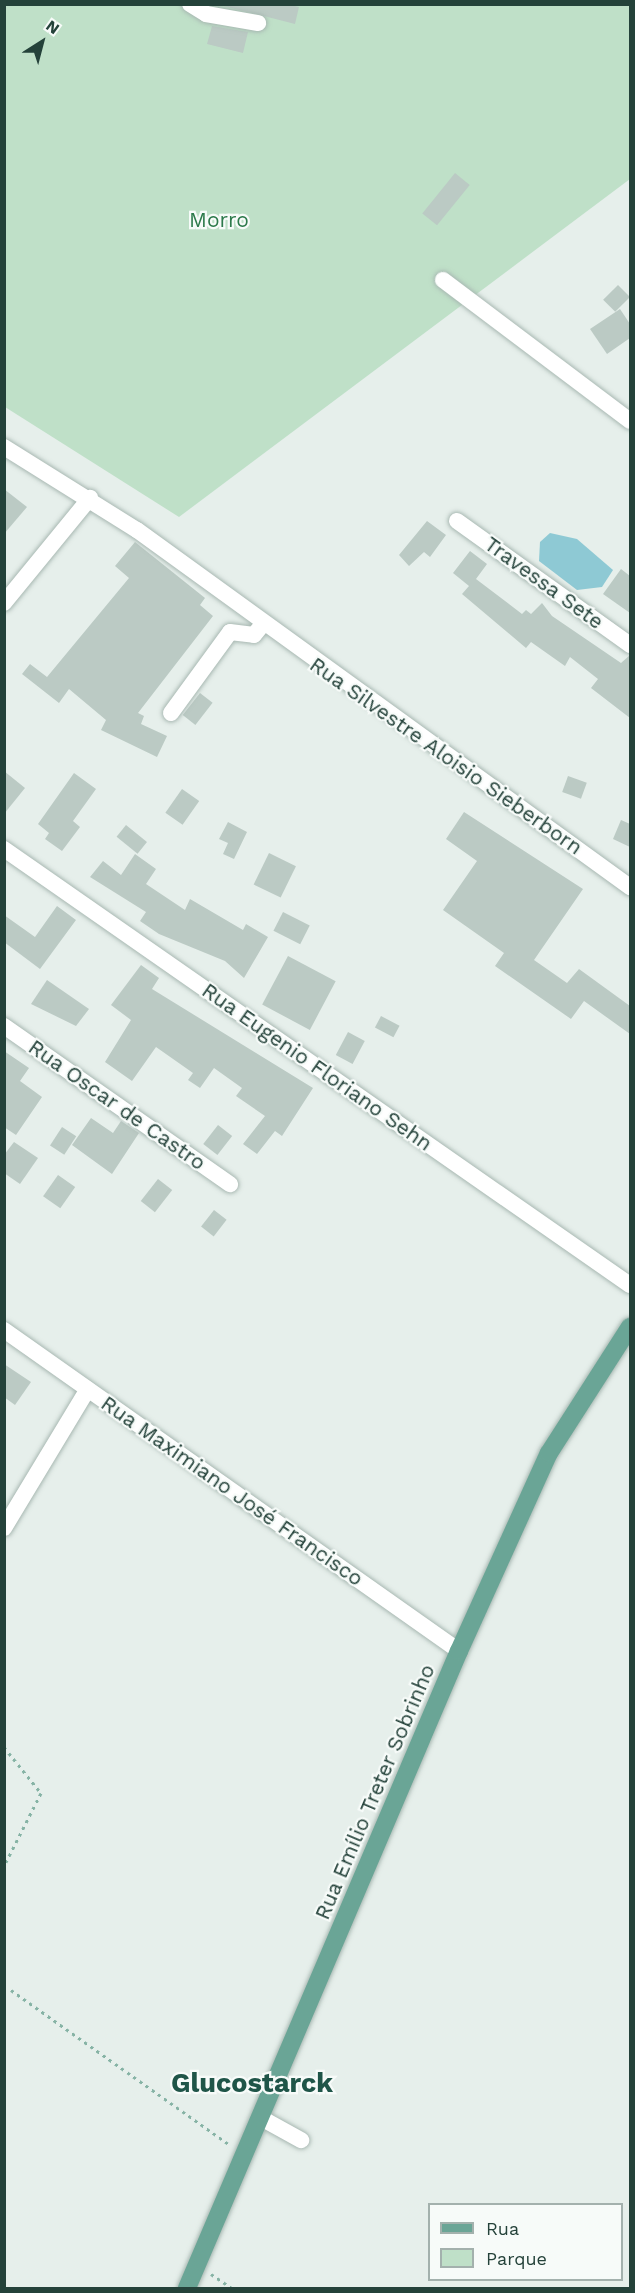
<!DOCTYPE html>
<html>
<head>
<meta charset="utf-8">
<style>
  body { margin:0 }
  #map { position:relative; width:635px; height:2293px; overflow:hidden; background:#e6efeb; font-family:"Work Sans",sans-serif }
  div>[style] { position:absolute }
  .green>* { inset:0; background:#bfe0c8 }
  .water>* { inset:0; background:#8ec9d4 }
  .building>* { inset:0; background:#bbcac4; transform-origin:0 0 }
  .path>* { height:3px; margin-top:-1.5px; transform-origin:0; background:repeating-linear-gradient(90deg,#86b3a5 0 3px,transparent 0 7.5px) }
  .roads { filter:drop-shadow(0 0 2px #a8b8b2) drop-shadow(0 0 2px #a8b8b2) }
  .minor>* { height:16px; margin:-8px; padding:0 8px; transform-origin:8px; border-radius:8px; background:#fff }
  .major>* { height:18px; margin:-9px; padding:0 9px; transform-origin:9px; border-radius:9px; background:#6aa596 }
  span { translate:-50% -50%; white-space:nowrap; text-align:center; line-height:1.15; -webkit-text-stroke:4.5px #f7fbf9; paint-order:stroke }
  .park-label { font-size:21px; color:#2d7a4b }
  .street-label { font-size:21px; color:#24423a }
  .district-label { font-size:27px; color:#1f5548; font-weight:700 }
  .frame { position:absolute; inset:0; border:6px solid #24423a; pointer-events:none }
  .legend { position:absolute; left:428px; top:2203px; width:195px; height:78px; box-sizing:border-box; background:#f7fbf9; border:2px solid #a3b1ad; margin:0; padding:8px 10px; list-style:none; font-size:18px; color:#24423a }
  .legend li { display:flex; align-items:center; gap:12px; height:30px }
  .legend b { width:30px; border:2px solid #a3b1ad }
  .north { position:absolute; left:12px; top:12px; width:60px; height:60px; -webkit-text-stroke:4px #f7fbf9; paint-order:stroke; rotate:36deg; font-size:16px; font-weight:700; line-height:24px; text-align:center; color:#24423a }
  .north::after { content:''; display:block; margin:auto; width:21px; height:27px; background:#24423a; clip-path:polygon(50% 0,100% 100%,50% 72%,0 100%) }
</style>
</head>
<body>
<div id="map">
  <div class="green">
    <i style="clip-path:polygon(4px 5px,630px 5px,630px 179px,179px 517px,5px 407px)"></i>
  </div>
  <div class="water">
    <i style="clip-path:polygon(550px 533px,577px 539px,613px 570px,602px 587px,577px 590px,539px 561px,540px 542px)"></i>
  </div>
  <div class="building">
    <i style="clip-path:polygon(216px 4px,287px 4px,299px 7px,295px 24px)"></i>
    <i style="clip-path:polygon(212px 26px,248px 32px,243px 53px,207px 44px)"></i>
    <i style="left:455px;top:173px;width:19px;height:52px;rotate:39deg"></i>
    <i style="left:618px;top:285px;width:17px;height:21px;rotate:45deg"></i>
    <i style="clip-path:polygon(620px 309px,630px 324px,630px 338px,607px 354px,590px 329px)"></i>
    <i style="clip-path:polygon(4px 489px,27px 507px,4px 534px)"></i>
    <i style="clip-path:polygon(427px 521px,446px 535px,430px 557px,424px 552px,409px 566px,399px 555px)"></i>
    <i style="clip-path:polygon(135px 542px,205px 598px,200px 605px,213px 616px,138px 713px,144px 716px,141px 724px,167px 736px,157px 757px,101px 730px,106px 720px,69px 689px,59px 703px,22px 674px,30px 664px,47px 677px,129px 578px,115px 566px)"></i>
    <i style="clip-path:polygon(470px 551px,487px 564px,476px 579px,522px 614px,526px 610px,531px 614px,542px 603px,552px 616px,621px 663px,630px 655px,630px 718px,591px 688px,598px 679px,570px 657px,565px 666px,531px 642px,526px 648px,462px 594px,469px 586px,453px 573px)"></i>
    <i style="clip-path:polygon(621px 569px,630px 576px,630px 613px,603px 594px)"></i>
    <i style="left:200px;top:693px;width:16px;height:28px;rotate:38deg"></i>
    <i style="clip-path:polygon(4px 771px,25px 788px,4px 814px)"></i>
    <i style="clip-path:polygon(74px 773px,96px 789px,73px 821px,80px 827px,62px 851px,45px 839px,49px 833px,38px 824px)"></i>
    <i style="left:568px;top:776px;width:20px;height:17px;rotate:20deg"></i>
    <i style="left:182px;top:789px;width:21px;height:29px;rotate:35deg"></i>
    <i style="clip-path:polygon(464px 812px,583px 889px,534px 960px,567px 983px,579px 969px,630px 1006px,630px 1034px,584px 1001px,571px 1019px,495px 966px,504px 953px,443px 910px,477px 861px,446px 839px)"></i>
    <i style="clip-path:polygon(621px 820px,630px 824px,630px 847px,613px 839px)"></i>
    <i style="clip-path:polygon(228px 822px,247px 832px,234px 859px,223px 854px,228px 843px,219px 839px)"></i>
    <i style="left:126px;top:825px;width:27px;height:15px;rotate:39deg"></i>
    <i style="left:269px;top:853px;width:30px;height:35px;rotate:26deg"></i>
    <i style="clip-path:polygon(135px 854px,156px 869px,146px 884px,185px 910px,190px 899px,243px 930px,246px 924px,268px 937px,244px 978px,225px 961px,159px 934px,140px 921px,146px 912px,90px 877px,103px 861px,121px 875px)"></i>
    <i style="clip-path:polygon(57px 906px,76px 920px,40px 969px,4px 942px,4px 915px,35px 937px)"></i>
    <i style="left:283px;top:912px;width:30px;height:21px;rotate:27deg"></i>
    <i style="left:288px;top:956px;width:54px;height:55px;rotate:28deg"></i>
    <i style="clip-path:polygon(141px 965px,159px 978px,152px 989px,313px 1088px,282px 1136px,275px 1131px,257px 1154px,243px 1144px,265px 1116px,236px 1096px,242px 1088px,214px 1068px,200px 1088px,188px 1080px,193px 1073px,156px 1047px,132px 1081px,105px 1062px,131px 1020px,111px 1005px)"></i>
    <i style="clip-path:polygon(47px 980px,89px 1009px,76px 1026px,31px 1004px)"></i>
    <i style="left:381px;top:1016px;width:21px;height:13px;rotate:28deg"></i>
    <i style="left:348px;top:1032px;width:19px;height:26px;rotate:28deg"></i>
    <i style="clip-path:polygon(4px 1051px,29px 1068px,20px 1081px,42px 1097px,16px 1135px,4px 1127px)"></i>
    <i style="clip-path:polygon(91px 1118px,113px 1133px,121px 1121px,139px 1133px,112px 1174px,72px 1145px)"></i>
    <i style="left:218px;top:1125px;width:18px;height:24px;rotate:38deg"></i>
    <i style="left:62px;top:1127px;width:17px;height:22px;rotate:33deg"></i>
    <i style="clip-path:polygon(14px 1142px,38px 1158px,20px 1184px,4px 1173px,4px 1155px)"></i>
    <i style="left:58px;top:1175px;width:21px;height:26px;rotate:35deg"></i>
    <i style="left:158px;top:1179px;width:18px;height:28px;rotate:38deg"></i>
    <i style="left:214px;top:1210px;width:16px;height:21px;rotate:38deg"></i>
    <i style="clip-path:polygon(4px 1364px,31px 1382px,15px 1405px,4px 1397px)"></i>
  </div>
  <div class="path">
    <i style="left:4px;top:1747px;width:59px;rotate:51.2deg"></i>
    <i style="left:41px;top:1793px;width:82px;rotate:116.9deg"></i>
    <i style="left:11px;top:1990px;width:268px;rotate:35.3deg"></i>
    <i style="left:211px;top:2274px;width:25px;rotate:34deg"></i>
  </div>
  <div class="roads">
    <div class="minor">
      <i style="left:190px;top:4px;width:19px;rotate:32deg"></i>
      <i style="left:206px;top:14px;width:53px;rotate:9.8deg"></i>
      <i style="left:443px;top:280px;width:234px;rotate:37deg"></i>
      <i style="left:4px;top:447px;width:157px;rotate:32deg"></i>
      <i style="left:137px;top:530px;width:609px;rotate:35.91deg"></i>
      <i style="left:457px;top:521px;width:213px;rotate:35.6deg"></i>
      <i style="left:4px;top:603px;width:136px;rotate:-50.7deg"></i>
      <i style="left:171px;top:713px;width:100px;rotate:-53.9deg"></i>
      <i style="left:230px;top:632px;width:24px;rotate:7deg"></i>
      <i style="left:254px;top:635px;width:13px;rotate:-51deg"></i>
      <i style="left:4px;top:849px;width:763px;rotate:34.86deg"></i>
      <i style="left:4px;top:1026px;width:276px;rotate:35deg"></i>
      <i style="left:4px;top:1330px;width:557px;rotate:35.2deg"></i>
      <i style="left:4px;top:1528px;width:162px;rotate:-58.9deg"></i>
      <i style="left:261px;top:2118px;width:46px;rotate:28.8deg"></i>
    </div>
    <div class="major">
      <i style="left:187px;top:2288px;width:693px;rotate:-66.88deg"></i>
      <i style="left:459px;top:1651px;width:217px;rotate:-65.6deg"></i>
      <i style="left:549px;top:1453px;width:150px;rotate:-57.3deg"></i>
    </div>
  </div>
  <div class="park-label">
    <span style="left:219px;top:220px">Morro</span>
  </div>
  <div class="street-label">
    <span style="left:544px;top:583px;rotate:36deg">Travessa Sete</span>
    <span style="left:446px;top:756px;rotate:35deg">Rua Silvestre Aloisio Sieberborn</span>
    <span style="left:317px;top:1067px;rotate:35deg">Rua Eugenio Floriano Sehn</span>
    <span style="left:117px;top:1105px;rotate:35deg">Rua Oscar de Castro</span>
    <span style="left:232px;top:1491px;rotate:35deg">Rua Maximiano José Francisco</span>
    <span style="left:375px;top:1792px;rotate:-67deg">Rua Emílio Treter Sobrinho</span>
  </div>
  <div class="district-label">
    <span style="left:252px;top:2084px">Glucostarck</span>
  </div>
  <div class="frame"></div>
  <ul class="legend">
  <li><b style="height:8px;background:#6aa596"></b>Rua</li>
  <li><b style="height:16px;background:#bfe0c8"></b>Parque</li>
  </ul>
  <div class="north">N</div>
</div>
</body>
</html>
